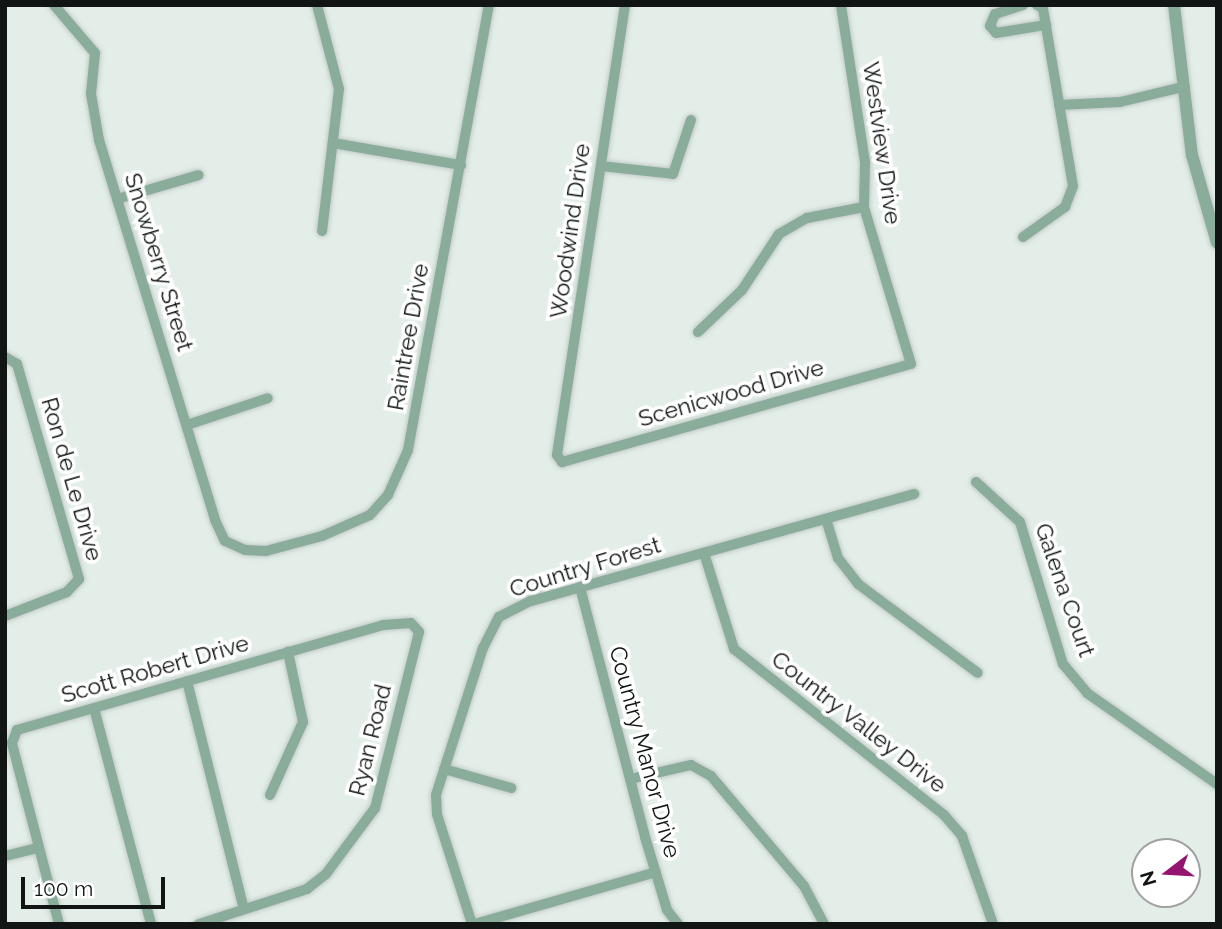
<!DOCTYPE html>
<html>
<head>
<meta charset="utf-8">
<style>
  body { margin:0 }
  #map { position:relative; width:1222px; height:929px; overflow:hidden; background:#e4eee9; font-family:Raleway,sans-serif }
  div>[style] { position:absolute }
  .roads { filter:drop-shadow(0 0 2px #c2cbc7) drop-shadow(0 0 2px #c2cbc7) }
  .minor>* { height:10px; margin:-5px; padding:0 5px; transform-origin:5px; border-radius:5px; background:#8aac9b }
  .tertiary>* { height:12px; margin:-6px; padding:0 6px; transform-origin:6px; border-radius:6px; background:#8aac9b }
  span { translate:-50% -50%; white-space:nowrap; text-align:center; line-height:1.15; -webkit-text-stroke:7px #fff; paint-order:stroke }
  .street-label { font-size:23px; color:#111513 }
  .frame { position:absolute; inset:0; border:7px solid #111513; pointer-events:none }
  .north { position:absolute; left:1131px; top:838px; width:70px; height:70px; box-sizing:border-box; background:#fff; border:2px solid #a0a1a1; border-radius:50%; rotate:253deg; font-size:19px; font-weight:700; line-height:28px; text-align:center; color:#111513 }
  .north::after { content:''; display:block; margin:auto; width:24px; height:32px; background:#94146f; clip-path:polygon(50% 0,100% 100%,50% 72%,0 100%) }
  .scale { position:absolute; left:21px; top:877px; width:144px; height:32px; box-sizing:border-box; border:4px solid #111513; border-top:0; padding-left:9px; font-size:21px; line-height:24px; white-space:nowrap; color:#111513; -webkit-text-stroke:5px #fff; paint-order:stroke }
</style>
</head>
<body>
<div id="map">
  <div class="roads">
    <div class="minor">
      <i style="left:54px;top:5px;width:63px;rotate:49.5deg"></i>
      <i style="left:95px;top:53px;width:41px;rotate:95.6deg"></i>
      <i style="left:91px;top:94px;width:47px;rotate:80.1deg"></i>
      <i style="left:99px;top:140px;width:397px;rotate:73deg"></i>
      <i style="left:215px;top:520px;width:23px;rotate:65deg"></i>
      <i style="left:225px;top:541px;width:22px;rotate:24deg"></i>
      <i style="left:245px;top:550px;width:21px;rotate:3deg"></i>
      <i style="left:266px;top:551px;width:58px;rotate:-15deg"></i>
      <i style="left:322px;top:536px;width:52px;rotate:-23.6deg"></i>
      <i style="left:370px;top:515px;width:27px;rotate:-48deg"></i>
      <i style="left:388px;top:495px;width:49px;rotate:-66deg"></i>
      <i style="left:408px;top:450px;width:452px;rotate:-79.7deg"></i>
      <i style="left:317px;top:5px;width:87px;rotate:75.3deg"></i>
      <i style="left:339px;top:89px;width:143px;rotate:96.8deg"></i>
      <i style="left:625px;top:5px;width:455px;rotate:98.6deg"></i>
      <i style="left:557px;top:455px;width:9px;rotate:54deg"></i>
      <i style="left:562px;top:462px;width:362px;rotate:-15.7deg"></i>
      <i style="left:911px;top:364px;width:164px;rotate:-106.7deg"></i>
      <i style="left:864px;top:207px;width:45px;rotate:-88.7deg"></i>
      <i style="left:865px;top:162px;width:159px;rotate:-98.7deg"></i>
      <i style="left:1023px;top:5px;width:29px;rotate:162deg"></i>
      <i style="left:995px;top:14px;width:13px;rotate:113deg"></i>
      <i style="left:990px;top:26px;width:9px;rotate:49deg"></i>
      <i style="left:996px;top:33px;width:51px;rotate:-9.1deg"></i>
      <i style="left:1059px;top:105px;width:61px;rotate:-2.8deg"></i>
      <i style="left:1120px;top:102px;width:65px;rotate:-13.4deg"></i>
      <i style="left:333px;top:143px;width:130px;rotate:9.8deg"></i>
      <i style="left:601px;top:166px;width:72px;rotate:6.3deg"></i>
      <i style="left:673px;top:174px;width:57px;rotate:-71.6deg"></i>
      <i style="left:117px;top:199px;width:85px;rotate:-16.3deg"></i>
      <i style="left:1023px;top:237px;width:52px;rotate:-35.5deg"></i>
      <i style="left:1065px;top:207px;width:22px;rotate:-69deg"></i>
      <i style="left:1073px;top:186px;width:181px;rotate:-99.6deg"></i>
      <i style="left:1043px;top:8px;width:7px;rotate:-153deg"></i>
      <i style="left:698px;top:332px;width:61px;rotate:-43.7deg"></i>
      <i style="left:742px;top:290px;width:67px;rotate:-56.5deg"></i>
      <i style="left:779px;top:234px;width:32px;rotate:-30deg"></i>
      <i style="left:807px;top:218px;width:58px;rotate:-10.9deg"></i>
      <i style="left:5px;top:357px;width:14px;rotate:30deg"></i>
      <i style="left:17px;top:364px;width:224px;rotate:73.9deg"></i>
      <i style="left:79px;top:579px;width:18px;rotate:133deg"></i>
      <i style="left:67px;top:592px;width:66px;rotate:158.8deg"></i>
      <i style="left:187px;top:425px;width:85px;rotate:-18.4deg"></i>
      <i style="left:976px;top:482px;width:59px;rotate:42.3deg"></i>
      <i style="left:1020px;top:522px;width:148px;rotate:73.2deg"></i>
      <i style="left:1063px;top:664px;width:38px;rotate:50deg"></i>
      <i style="left:1087px;top:693px;width:159px;rotate:35deg"></i>
      <i style="left:826px;top:519px;width:41px;rotate:72.9deg"></i>
      <i style="left:838px;top:558px;width:33px;rotate:52deg"></i>
      <i style="left:858px;top:584px;width:149px;rotate:36.6deg"></i>
      <i style="left:704px;top:553px;width:101px;rotate:72.6deg"></i>
      <i style="left:734px;top:649px;width:268px;rotate:38.3deg"></i>
      <i style="left:944px;top:815px;width:28px;rotate:49deg"></i>
      <i style="left:962px;top:836px;width:93px;rotate:70.6deg"></i>
      <i style="left:580px;top:587px;width:258px;rotate:75.4deg"></i>
      <i style="left:645px;top:837px;width:76px;rotate:73.2deg"></i>
      <i style="left:667px;top:910px;width:18px;rotate:52deg"></i>
      <i style="left:187px;top:681px;width:235px;rotate:76deg"></i>
      <i style="left:94px;top:708px;width:223px;rotate:75.2deg"></i>
      <i style="left:444px;top:769px;width:70px;rotate:15.8deg"></i>
      <i style="left:630px;top:779px;width:63px;rotate:-12.9deg"></i>
      <i style="left:691px;top:765px;width:23px;rotate:29deg"></i>
      <i style="left:711px;top:776px;width:144px;rotate:49.8deg"></i>
      <i style="left:804px;top:886px;width:43px;rotate:62.2deg"></i>
      <i style="left:270px;top:795px;width:80px;rotate:-65.7deg"></i>
      <i style="left:303px;top:722px;width:72px;rotate:-102.1deg"></i>
      <i style="left:5px;top:856px;width:34px;rotate:-14deg"></i>
      <i style="left:59px;top:924px;width:187px;rotate:-104.6deg"></i>
      <i style="left:12px;top:743px;width:14px;rotate:-69deg"></i>
      <i style="left:17px;top:730px;width:381px;rotate:-16deg"></i>
      <i style="left:383px;top:625px;width:28px;rotate:-4deg"></i>
      <i style="left:411px;top:623px;width:12px;rotate:48deg"></i>
      <i style="left:419px;top:632px;width:181px;rotate:104deg"></i>
      <i style="left:375px;top:808px;width:82px;rotate:126.6deg"></i>
      <i style="left:326px;top:874px;width:24px;rotate:142deg"></i>
      <i style="left:307px;top:889px;width:114px;rotate:162deg"></i>
      <i style="left:472px;top:924px;width:115px;rotate:-107.7deg"></i>
      <i style="left:437px;top:814px;width:19px;rotate:-93deg"></i>
      <i style="left:436px;top:795px;width:154px;rotate:-72.3deg"></i>
      <i style="left:483px;top:648px;width:35px;rotate:-63deg"></i>
      <i style="left:499px;top:617px;width:36px;rotate:-27deg"></i>
      <i style="left:531px;top:601px;width:398px;rotate:-15.6deg"></i>
      <i style="left:475px;top:924px;width:188px;rotate:-16deg"></i>
    </div>
    <div class="tertiary">
      <i style="left:1174px;top:5px;width:151px;rotate:83.2deg"></i>
      <i style="left:1192px;top:155px;width:91px;rotate:74.1deg"></i>
    </div>
  </div>
  <div class="street-label">
    <span style="left:882px;top:143px;rotate:82deg">Westview Drive</span>
    <span style="left:570px;top:231px;rotate:-82deg">Woodwind Drive</span>
    <span style="left:159px;top:262px;rotate:73deg">Snowberry Street</span>
    <span style="left:408px;top:337px;rotate:-80deg">Raintree Drive</span>
    <span style="left:731px;top:393px;rotate:-16deg">Scenicwood Drive</span>
    <span style="left:72px;top:479px;rotate:74deg">Ron de Le Drive</span>
    <span style="left:585px;top:567px;rotate:-17deg">Country Forest</span>
    <span style="left:1065px;top:590px;rotate:71deg">Galena Court</span>
    <span style="left:155px;top:669px;rotate:-16deg">Scott Robert Drive</span>
    <span style="left:859px;top:722px;rotate:38deg">Country Valley Drive</span>
    <span style="left:370px;top:740px;rotate:-76deg">Ryan Road</span>
    <span style="left:645px;top:752px;rotate:75deg">Country Manor Drive</span>
  </div>
  <div class="frame"></div>
  <div class="north">N</div>
  <div class="scale">100 m</div>
</div>
</body>
</html>
